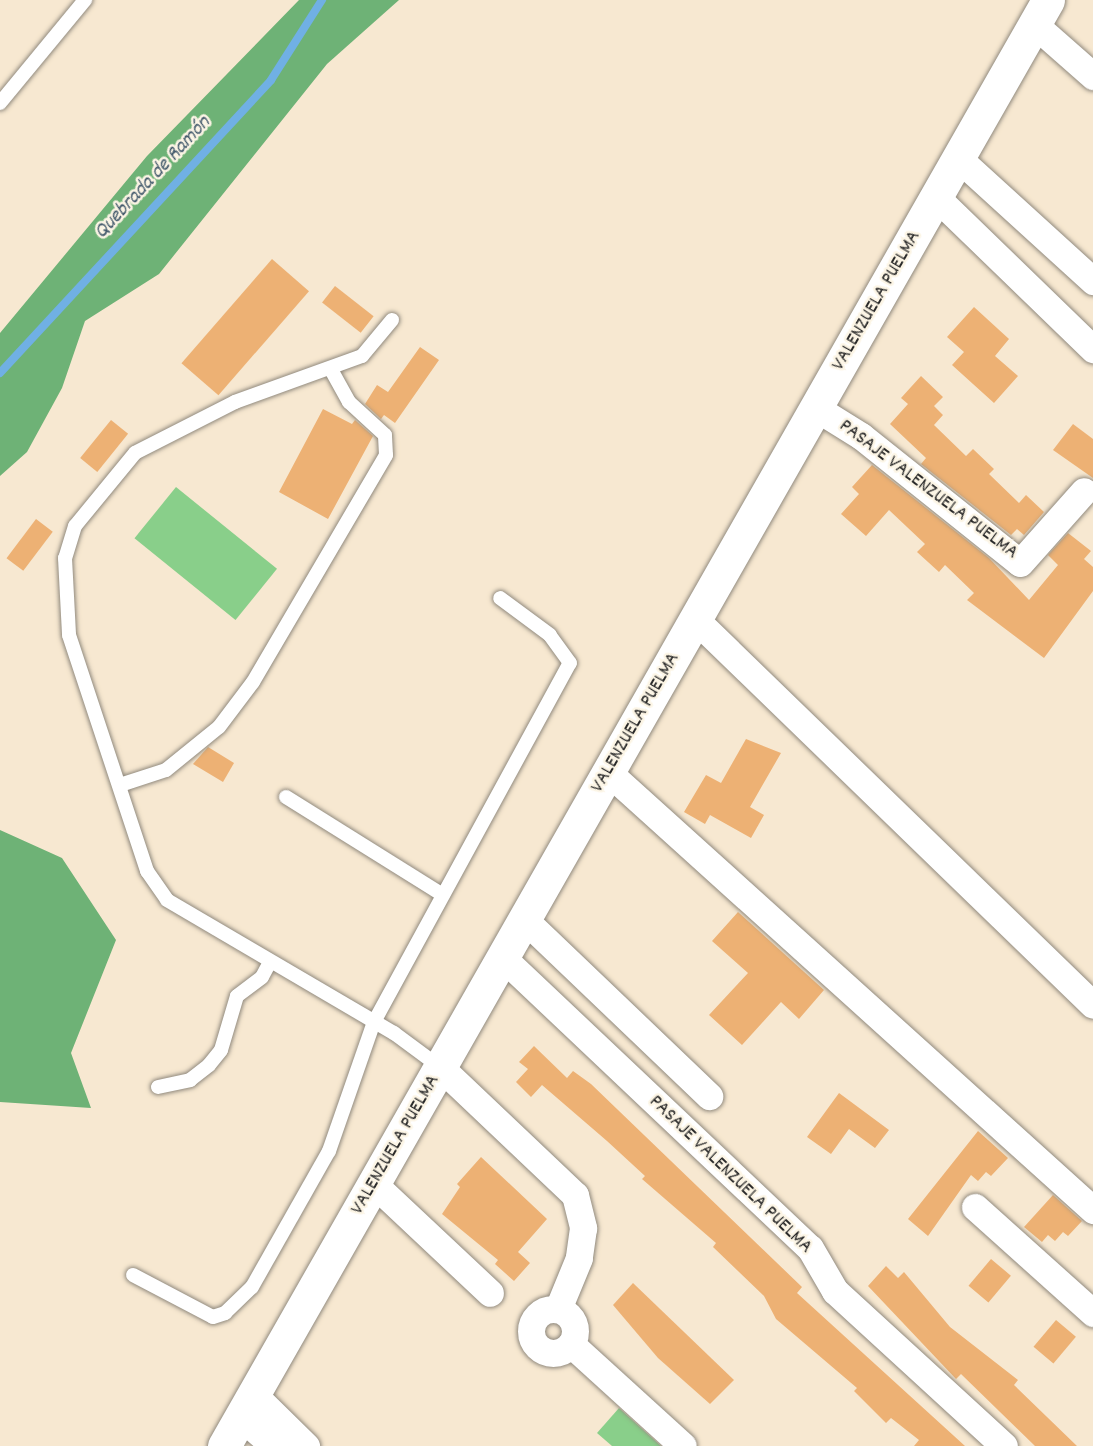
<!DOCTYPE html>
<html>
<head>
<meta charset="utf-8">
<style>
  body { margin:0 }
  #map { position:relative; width:1093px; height:1446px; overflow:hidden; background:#f7e8d1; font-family:Dekko,sans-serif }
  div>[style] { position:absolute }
  .green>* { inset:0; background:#89cf8a; transform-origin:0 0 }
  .forest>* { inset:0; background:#6eb276 }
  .stream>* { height:8px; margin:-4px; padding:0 4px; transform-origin:4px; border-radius:4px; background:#70b0e4 }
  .building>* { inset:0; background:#edb174; transform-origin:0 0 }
  .roads { filter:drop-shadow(0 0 2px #918a7e) drop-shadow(0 0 2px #918a7e) }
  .service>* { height:14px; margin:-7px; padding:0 7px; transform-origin:7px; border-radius:7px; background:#fff }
  .minor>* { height:27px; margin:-13.5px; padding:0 13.5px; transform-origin:13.5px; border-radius:13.5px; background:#fff }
  .minor>.ring { margin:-13.5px; padding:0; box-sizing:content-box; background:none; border:27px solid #fff; border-radius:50% }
  .tertiary>* { height:33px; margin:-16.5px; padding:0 16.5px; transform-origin:16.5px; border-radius:16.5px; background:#fff }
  span { translate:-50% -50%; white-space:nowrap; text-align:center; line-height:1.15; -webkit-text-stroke:5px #fcf5e5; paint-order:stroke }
  .street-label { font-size:20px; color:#2b2b2b }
  .water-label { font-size:21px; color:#435a6c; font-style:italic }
</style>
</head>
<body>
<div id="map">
  <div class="green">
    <i style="left:176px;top:487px;width:130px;height:66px;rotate:39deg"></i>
    <i style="clip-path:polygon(619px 1408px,661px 1446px,612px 1446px,597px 1433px)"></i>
  </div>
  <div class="forest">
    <i style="clip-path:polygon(299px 0,399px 0,327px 64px,159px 274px,85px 321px,62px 388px,27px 452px,0 476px,0 333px,147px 156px)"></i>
    <i style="clip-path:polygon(0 830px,62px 858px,116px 940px,71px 1053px,91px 1108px,0 1102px)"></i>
  </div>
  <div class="stream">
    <i style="left:0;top:373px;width:399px;rotate:-47.2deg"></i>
    <i style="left:271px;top:80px;width:95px;rotate:-57.5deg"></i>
  </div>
  <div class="building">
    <i style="left:272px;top:259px;width:49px;height:138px;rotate:41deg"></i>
    <i style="left:335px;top:286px;width:49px;height:21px;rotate:38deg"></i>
    <i style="clip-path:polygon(974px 307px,1009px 339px,995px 356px,1018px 376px,994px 403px,952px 365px,964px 352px,947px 337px)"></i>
    <i style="clip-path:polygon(420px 347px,439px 360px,395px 423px,384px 415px,381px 419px,365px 404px,377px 385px,388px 392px)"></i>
    <i style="clip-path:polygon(921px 376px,943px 397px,934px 406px,943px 415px,934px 425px,966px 456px,973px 449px,994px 469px,989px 474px,1019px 503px,1026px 495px,1044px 512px,1024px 535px,1017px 529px,1011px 535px,921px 464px,926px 458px,890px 424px,908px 404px,901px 398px)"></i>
    <i style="clip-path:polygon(323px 409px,352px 424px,355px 420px,373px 436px,328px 519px,279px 492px)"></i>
    <i style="left:111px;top:420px;width:22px;height:49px;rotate:39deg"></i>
    <i style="clip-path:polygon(1073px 424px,1093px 439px,1093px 478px,1053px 450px)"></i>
    <i style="clip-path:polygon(872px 465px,989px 558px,1029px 600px,1058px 565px,1048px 555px,1068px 533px,1091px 551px,1084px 559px,1093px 567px,1093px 591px,1044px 658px,967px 600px,974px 593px,945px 565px,939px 572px,917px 552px,925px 544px,889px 510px,866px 536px,841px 514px,859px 494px,852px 487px)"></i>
    <i style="left:36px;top:519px;width:21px;height:49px;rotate:37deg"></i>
    <i style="clip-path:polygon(746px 739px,781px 753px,750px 807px,764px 815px,751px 838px,710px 815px,705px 824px,684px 812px,706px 775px,721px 783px)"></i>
    <i style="clip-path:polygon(208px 747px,234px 763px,223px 782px,193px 764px)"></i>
    <i style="clip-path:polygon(738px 912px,824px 990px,799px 1019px,781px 1002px,742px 1045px,709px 1015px,748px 973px,712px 941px)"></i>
    <i style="clip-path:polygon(534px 1046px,567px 1078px,573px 1071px,591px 1084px,802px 1287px,797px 1293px,965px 1446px,914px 1446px,919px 1440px,891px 1418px,886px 1423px,854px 1391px,857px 1388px,776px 1319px,764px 1296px,713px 1247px,716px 1243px,642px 1179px,645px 1176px,607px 1141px,542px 1085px,531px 1097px,516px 1082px,528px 1069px,519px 1062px)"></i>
    <i style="clip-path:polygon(839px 1093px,889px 1130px,875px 1148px,849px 1129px,831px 1154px,807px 1137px)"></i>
    <i style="clip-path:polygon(978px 1131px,1008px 1158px,991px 1176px,986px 1172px,978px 1181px,971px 1175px,928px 1236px,908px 1219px)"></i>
    <i style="clip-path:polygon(481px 1157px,547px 1219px,518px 1252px,530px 1263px,514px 1281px,495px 1264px,498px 1260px,442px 1214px,460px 1187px,457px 1184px)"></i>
    <i style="clip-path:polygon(1053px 1195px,1082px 1221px,1068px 1236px,1063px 1232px,1055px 1241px,1048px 1235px,1042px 1242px,1024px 1227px)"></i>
    <i style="left:991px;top:1259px;width:26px;height:35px;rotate:40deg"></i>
    <i style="clip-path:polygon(886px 1266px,898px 1278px,904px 1272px,950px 1327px,1018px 1380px,1014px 1385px,1077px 1446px,1035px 1446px,961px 1374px,956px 1379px,868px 1286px)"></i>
    <i style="clip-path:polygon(633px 1283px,734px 1380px,710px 1404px,658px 1358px,613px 1305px)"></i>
    <i style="left:1056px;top:1320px;width:26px;height:35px;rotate:40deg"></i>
  </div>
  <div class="roads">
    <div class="service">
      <i style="left:0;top:103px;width:134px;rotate:-50.5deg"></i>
      <i style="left:392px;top:320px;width:47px;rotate:129.8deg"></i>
      <i style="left:362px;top:356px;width:135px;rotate:160.1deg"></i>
      <i style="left:235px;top:402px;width:112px;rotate:153deg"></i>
      <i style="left:135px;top:453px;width:94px;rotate:129.4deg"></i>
      <i style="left:75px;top:526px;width:34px;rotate:107deg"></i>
      <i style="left:65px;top:558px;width:77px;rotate:87deg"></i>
      <i style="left:69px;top:635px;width:249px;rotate:71.7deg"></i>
      <i style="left:147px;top:871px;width:35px;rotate:55deg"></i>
      <i style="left:167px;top:900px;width:263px;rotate:30.4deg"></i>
      <i style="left:394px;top:1033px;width:57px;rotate:36.5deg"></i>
      <i style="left:120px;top:785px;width:48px;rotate:-18.1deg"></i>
      <i style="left:166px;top:770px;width:68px;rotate:-39.1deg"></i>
      <i style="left:219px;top:727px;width:56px;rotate:-52.9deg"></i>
      <i style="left:253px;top:682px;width:263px;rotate:-59.6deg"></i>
      <i style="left:386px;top:455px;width:20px;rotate:-93deg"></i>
      <i style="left:385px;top:435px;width:49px;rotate:-137.5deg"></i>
      <i style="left:349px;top:402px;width:38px;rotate:-119deg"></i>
      <i style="left:286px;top:797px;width:183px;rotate:32deg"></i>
      <i style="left:158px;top:1087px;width:33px;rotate:-12deg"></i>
      <i style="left:190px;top:1080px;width:24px;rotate:-38deg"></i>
      <i style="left:209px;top:1065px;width:19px;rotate:-51deg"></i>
      <i style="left:221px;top:1050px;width:56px;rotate:-73.5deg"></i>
      <i style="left:237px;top:996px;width:31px;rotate:-37deg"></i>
      <i style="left:262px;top:977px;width:17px;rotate:-62deg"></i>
      <i style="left:133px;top:1275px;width:90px;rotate:27.7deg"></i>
      <i style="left:213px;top:1317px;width:13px;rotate:-18deg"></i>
      <i style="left:225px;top:1313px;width:37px;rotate:-44deg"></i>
      <i style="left:252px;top:1287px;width:156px;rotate:-60.5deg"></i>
      <i style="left:329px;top:1151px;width:137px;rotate:-70.8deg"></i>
      <i style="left:374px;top:1022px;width:409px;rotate:-61.4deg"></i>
      <i style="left:570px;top:663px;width:34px;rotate:-126deg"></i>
      <i style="left:550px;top:635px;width:62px;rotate:-143.5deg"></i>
    </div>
    <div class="minor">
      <i style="left:1034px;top:24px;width:79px;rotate:41.4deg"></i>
      <i style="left:958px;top:158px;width:183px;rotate:42.3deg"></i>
      <i style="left:936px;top:197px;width:219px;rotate:44.1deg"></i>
      <i style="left:816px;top:408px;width:53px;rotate:31.9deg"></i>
      <i style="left:861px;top:436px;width:203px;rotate:38.6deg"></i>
      <i style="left:1020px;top:563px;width:96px;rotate:-48.4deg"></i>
      <i style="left:695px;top:619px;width:554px;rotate:44.12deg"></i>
      <i style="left:608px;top:772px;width:654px;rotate:42.08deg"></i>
      <i style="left:525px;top:920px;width:255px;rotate:43.7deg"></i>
      <i style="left:503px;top:958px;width:422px;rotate:43.4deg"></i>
      <i style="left:810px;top:1248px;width:50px;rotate:59.8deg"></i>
      <i style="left:835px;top:1291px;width:229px;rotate:42.5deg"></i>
      <i style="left:440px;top:1067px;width:186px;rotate:43.5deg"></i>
      <i style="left:575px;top:1195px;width:34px;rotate:76deg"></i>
      <i style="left:583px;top:1228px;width:30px;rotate:98deg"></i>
      <i style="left:579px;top:1258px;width:55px;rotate:112.4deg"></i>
      <i style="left:374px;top:1184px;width:159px;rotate:43.2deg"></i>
      <i style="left:975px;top:1207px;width:159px;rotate:41.9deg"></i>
      <i class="ring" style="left:531px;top:1309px;width:17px;height:17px"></i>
      <i style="left:571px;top:1344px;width:151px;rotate:42.3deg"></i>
      <i style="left:254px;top:1395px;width:73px;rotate:44.4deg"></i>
      <i style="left:241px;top:1417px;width:44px;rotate:41.3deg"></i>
    </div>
    <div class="tertiary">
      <i style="left:224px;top:1446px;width:1664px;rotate:-60.32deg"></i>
    </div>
  </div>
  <div class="street-label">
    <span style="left:877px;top:301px;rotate:-60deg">VALENZUELA PUELMA</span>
    <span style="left:928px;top:490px;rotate:37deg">PASAJE VALENZUELA PUELMA</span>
    <span style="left:636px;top:723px;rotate:-60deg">VALENZUELA PUELMA</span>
    <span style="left:396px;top:1145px;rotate:-60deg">VALENZUELA PUELMA</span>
    <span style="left:730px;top:1175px;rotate:44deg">PASAJE VALENZUELA PUELMA</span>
  </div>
  <div class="water-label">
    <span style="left:153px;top:178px;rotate:-47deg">Quebrada de Ramón</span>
  </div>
</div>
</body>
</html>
